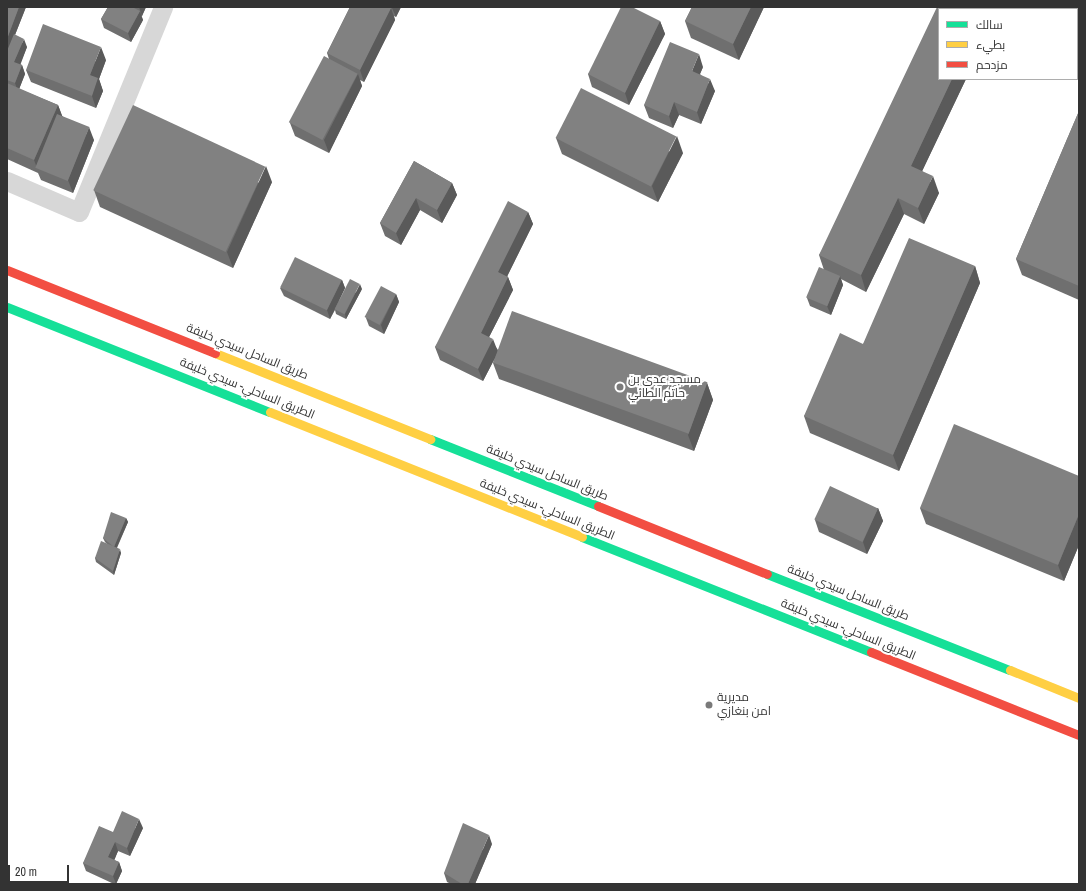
<!DOCTYPE html>
<html>
<head>
<meta charset="utf-8">
<style>
  body { margin:0 }
  #map { position:relative; width:1086px; height:891px; overflow:hidden; background:#fff; font-family:"Archivo Narrow",Cairo,sans-serif }
  div>[style] { position:absolute }
  .street>* { height:19px; margin:-9.5px; padding:0 9.5px; transform-origin:9.5px; border-radius:9.5px; background:#d7d7d7 }
  .fast>* { height:9px; margin:-4.5px; padding:0 4.5px; transform-origin:4.5px; border-radius:4.5px; background:#16e098 }
  .slow>* { height:9px; margin:-4.5px; padding:0 4.5px; transform-origin:4.5px; border-radius:4.5px; background:#ffcf43 }
  .jam>* { height:9px; margin:-4.5px; padding:0 4.5px; transform-origin:4.5px; border-radius:4.5px; background:#f24e42 }
  .wall>* { inset:0; background:#6f6f6f }
  .shaded-wall>* { inset:0; background:#5a5a5a }
  .building>* { inset:0; background:#818181; transform-origin:0 0 }
  .dots>* { width:11px; height:11px; translate:-50% -50%; box-sizing:border-box; border:2px solid #fff; border-radius:50% }
  span { translate:-50% -50%; white-space:nowrap; text-align:center; line-height:1.15; -webkit-text-stroke:4px #fff; paint-order:stroke }
  .street-label { font-size:12px; color:#333 }
  .poi-label { font-size:12px; color:#333 }
  .left { translate:0 -50%; text-align:left }
  .frame { position:absolute; inset:0; border:8px solid #333; pointer-events:none }
  .legend { position:absolute; left:938px; top:8px; width:140px; height:72px; box-sizing:border-box; background:#fff; border:1px solid #adadad; margin:0; padding:5px 7px; list-style:none; font-size:12px; color:#333 }
  .legend li { display:flex; align-items:center; gap:8px; height:20px }
  .legend b { width:20px; border:1px solid #adadad }
  .scale { position:absolute; left:8px; top:865px; width:61px; height:18px; box-sizing:border-box; border:2px solid #333; border-top:0; padding-left:5px; font-size:12px; line-height:14px; white-space:nowrap; color:#333; -webkit-text-stroke:3px #fff; paint-order:stroke }
</style>
</head>
<body>
<div id="map">
  <div class="street">
    <i style="left:7px;top:181px;width:78px;rotate:23.3deg"></i>
    <i style="left:79px;top:212px;width:222px;rotate:-67.7deg"></i>
  </div>
  <div class="fast">
    <i style="left:7px;top:307px;width:283px;rotate:21.8deg"></i>
    <i style="left:430px;top:439px;width:181px;rotate:21.7deg"></i>
    <i style="left:582px;top:537px;width:311px;rotate:21.7deg"></i>
    <i style="left:767px;top:574px;width:261px;rotate:21.6deg"></i>
  </div>
  <div class="slow">
    <i style="left:215px;top:353px;width:232px;rotate:21.8deg"></i>
    <i style="left:270px;top:412px;width:336px;rotate:21.8deg"></i>
    <i style="left:1010px;top:670px;width:74px;rotate:22.1deg"></i>
  </div>
  <div class="jam">
    <i style="left:7px;top:270px;width:224px;rotate:21.8deg"></i>
    <i style="left:598px;top:506px;width:182px;rotate:21.9deg"></i>
    <i style="left:871px;top:652px;width:224px;rotate:21.8deg"></i>
  </div>
  <div class="wall">
    <i style="clip-path:polygon(7px 7px,26px 7px,15px 35px,27px 47px,20px 64px,22px 65px,25px 74px,19px 89px,58px 105px,62px 116px,94px 140px,73px 193px,41px 180px,38px 173px,7px 159px)"></i>
    <i style="clip-path:polygon(108px 7px,146px 7px,142px 16px,141px 16px,143px 20px,131px 42px,104px 28px,101px 19px)"></i>
    <i style="clip-path:polygon(350px 7px,401px 7px,396px 17px,394px 16px,395px 20px,364px 82px,360px 80px,362px 86px,329px 153px,295px 136px,290px 123px,329px 59px,327px 53px)"></i>
    <i style="clip-path:polygon(692px 7px,764px 7px,739px 60px,691px 38px,685px 21px)"></i>
    <i style="clip-path:polygon(660px 21px,665px 34px,629px 105px,592px 87px,588px 74px)"></i>
    <i style="clip-path:polygon(106px 60px,99px 79px,103px 91px,96px 108px,31px 82px,26px 70px)"></i>
    <i style="clip-path:polygon(703px 67px,700px 74px,715px 91px,701px 124px,679px 115px,673px 128px,649px 118px,644px 105px)"></i>
    <i style="clip-path:polygon(939px 79px,966px 79px,922px 171px,939px 193px,924px 224px,904px 214px,866px 292px,841px 279px,843px 285px,831px 315px,810px 306px,807px 298px,824px 270px,819px 255px)"></i>
    <i style="clip-path:polygon(1079px 111px,1079px 300px,1022px 275px,1016px 259px)"></i>
    <i style="clip-path:polygon(556px 138px,683px 153px,658px 202px,562px 154px)"></i>
    <i style="clip-path:polygon(414px 161px,452px 183px,457px 195px,442px 223px,420px 210px,401px 245px,385px 236px,380px 223px)"></i>
    <i style="clip-path:polygon(272px 182px,233px 268px,100px 207px,94px 190px)"></i>
    <i style="clip-path:polygon(528px 212px,533px 224px,507px 276px,508px 277px,513px 290px,489px 337px,498px 350px,707px 383px,713px 400px,694px 451px,499px 379px,493px 363px,495px 358px,483px 381px,440px 360px,435px 347px)"></i>
    <i style="clip-path:polygon(975px 266px,980px 283px,899px 471px,810px 433px,804px 416px,863px 344px)"></i>
    <i style="clip-path:polygon(342px 280px,345px 288px,339px 301px,362px 289px,346px 319px,336px 314px,335px 310px,330px 319px,284px 296px,280px 288px)"></i>
    <i style="clip-path:polygon(396px 294px,399px 302px,384px 334px,369px 326px,366px 318px)"></i>
    <i style="clip-path:polygon(1079px 476px,1079px 545px,1064px 581px,926px 524px,920px 508px)"></i>
    <i style="clip-path:polygon(878px 508px,883px 521px,867px 554px,819px 532px,815px 520px)"></i>
    <i style="clip-path:polygon(126px 518px,128px 522px,117px 548px,121px 553px,114px 575px,96px 562px,95px 558px,107px 544px,105px 542px,103px 538px)"></i>
    <i style="clip-path:polygon(143px 828px,130px 856px,118px 851px,114px 860px,119px 862px,122px 871px,116px 884px,114px 884px,86px 871px,83px 863px,113px 832px)"></i>
    <i style="clip-path:polygon(492px 844px,475px 884px,451px 884px,447px 882px,444px 873px)"></i>
  </div>
  <div class="shaded-wall">
    <i style="clip-path:polygon(19px 7px,26px 7px,7px 55px,7px 39px)"></i>
    <i style="clip-path:polygon(139px 7px,146px 7px,142px 16px)"></i>
    <i style="clip-path:polygon(393px 7px,401px 7px,396px 17px,392px 8px)"></i>
    <i style="clip-path:polygon(751px 7px,764px 7px,739px 60px,733px 44px)"></i>
    <i style="clip-path:polygon(391px 8px,395px 20px,364px 82px,360px 70px)"></i>
    <i style="clip-path:polygon(140px 11px,143px 20px,131px 42px,128px 33px)"></i>
    <i style="clip-path:polygon(660px 21px,665px 34px,629px 105px,625px 93px)"></i>
    <i style="clip-path:polygon(24px 39px,27px 47px,18px 71px,14px 62px)"></i>
    <i style="clip-path:polygon(101px 47px,106px 60px,99px 79px,103px 91px,96px 108px,92px 96px,90px 75px)"></i>
    <i style="clip-path:polygon(699px 54px,703px 67px,696px 83px,692px 71px)"></i>
    <i style="clip-path:polygon(22px 65px,25px 74px,18px 92px,15px 83px)"></i>
    <i style="clip-path:polygon(358px 74px,362px 86px,329px 153px,324px 140px)"></i>
    <i style="clip-path:polygon(710px 79px,715px 91px,701px 124px,697px 112px)"></i>
    <i style="clip-path:polygon(952px 79px,966px 79px,917px 182px,911px 166px)"></i>
    <i style="clip-path:polygon(674px 102px,679px 115px,673px 128px,669px 116px)"></i>
    <i style="clip-path:polygon(58px 105px,63px 118px,37px 168px,34px 160px)"></i>
    <i style="clip-path:polygon(89px 127px,94px 140px,73px 193px,68px 180px)"></i>
    <i style="clip-path:polygon(677px 136px,683px 153px,658px 202px,652px 186px)"></i>
    <i style="clip-path:polygon(266px 166px,272px 182px,233px 268px,227px 252px)"></i>
    <i style="clip-path:polygon(933px 176px,939px 193px,924px 224px,918px 208px)"></i>
    <i style="clip-path:polygon(452px 183px,457px 195px,442px 223px,437px 210px)"></i>
    <i style="clip-path:polygon(416px 198px,420px 210px,401px 245px,396px 233px)"></i>
    <i style="clip-path:polygon(898px 198px,904px 214px,866px 292px,861px 275px)"></i>
    <i style="clip-path:polygon(528px 212px,533px 224px,503px 285px,498px 272px)"></i>
    <i style="clip-path:polygon(975px 266px,980px 283px,899px 471px,893px 455px)"></i>
    <i style="clip-path:polygon(840px 276px,843px 285px,831px 315px,827px 306px)"></i>
    <i style="clip-path:polygon(508px 277px,513px 290px,485px 345px,481px 333px)"></i>
    <i style="clip-path:polygon(342px 280px,345px 288px,330px 319px,327px 310px)"></i>
    <i style="clip-path:polygon(360px 284px,362px 289px,346px 319px,345px 314px)"></i>
    <i style="clip-path:polygon(396px 294px,399px 302px,384px 334px,381px 325px)"></i>
    <i style="clip-path:polygon(493px 339px,498px 352px,483px 381px,478px 369px)"></i>
    <i style="clip-path:polygon(707px 383px,713px 400px,694px 451px,688px 435px)"></i>
    <i style="clip-path:polygon(878px 508px,883px 521px,867px 554px,863px 542px)"></i>
    <i style="clip-path:polygon(1079px 514px,1079px 545px,1064px 581px,1058px 565px)"></i>
    <i style="clip-path:polygon(126px 518px,128px 522px,115px 551px,114px 547px)"></i>
    <i style="clip-path:polygon(120px 549px,121px 553px,114px 575px,113px 571px)"></i>
    <i style="clip-path:polygon(139px 819px,143px 828px,130px 856px,127px 848px)"></i>
    <i style="clip-path:polygon(489px 835px,492px 844px,475px 884px,468px 884px)"></i>
    <i style="clip-path:polygon(115px 842px,118px 851px,112px 866px,108px 857px)"></i>
    <i style="clip-path:polygon(119px 862px,122px 871px,116px 884px,113px 876px)"></i>
  </div>
  <div class="building">
    <i style="clip-path:polygon(7px 7px,19px 7px,7px 39px)"></i>
    <i style="clip-path:polygon(108px 7px,132px 7px,140px 11px,128px 33px,101px 19px)"></i>
    <i style="clip-path:polygon(350px 7px,389px 7px,391px 8px,360px 70px,327px 53px)"></i>
    <i style="clip-path:polygon(621px 7px,632px 7px,660px 21px,625px 93px,588px 74px)"></i>
    <i style="clip-path:polygon(692px 7px,751px 7px,733px 44px,685px 21px)"></i>
    <i style="clip-path:polygon(937px 7px,973px 7px,978px 9px,939px 9px,939px 79px,952px 79px,911px 166px,933px 176px,918px 208px,898px 198px,861px 275px,819px 255px)"></i>
    <i style="clip-path:polygon(43px 24px,101px 47px,90px 75px,98px 78px,92px 96px,26px 70px)"></i>
    <i style="clip-path:polygon(14px 34px,24px 39px,14px 62px,22px 65px,15px 83px,7px 80px,7px 51px)"></i>
    <i style="clip-path:polygon(670px 42px,699px 54px,692px 71px,710px 79px,697px 112px,674px 102px,669px 116px,644px 105px)"></i>
    <i style="left:324px;top:56px;width:38px;height:75px;rotate:28deg"></i>
    <i style="clip-path:polygon(7px 83px,58px 105px,34px 160px,7px 148px)"></i>
    <i style="left:581px;top:88px;width:107px;height:56px;rotate:27deg"></i>
    <i style="left:133px;top:105px;width:146px;height:94px;rotate:25deg"></i>
    <i style="clip-path:polygon(1079px 111px,1079px 286px,1016px 259px)"></i>
    <i style="left:57px;top:114px;width:35px;height:58px;rotate:22deg"></i>
    <i style="clip-path:polygon(414px 161px,452px 183px,437px 210px,416px 198px,396px 233px,380px 223px)"></i>
    <i style="clip-path:polygon(508px 201px,528px 212px,498px 272px,508px 277px,481px 333px,493px 339px,478px 369px,435px 347px)"></i>
    <i style="clip-path:polygon(909px 238px,975px 266px,893px 455px,804px 416px,840px 333px,863px 344px)"></i>
    <i style="left:295px;top:257px;width:52px;height:34px;rotate:26deg"></i>
    <i style="left:819px;top:267px;width:23px;height:33px;rotate:23deg"></i>
    <i style="left:350px;top:279px;width:11px;height:34px;rotate:27deg"></i>
    <i style="left:381px;top:286px;width:17px;height:35px;rotate:28deg"></i>
    <i style="left:512px;top:311px;width:208px;height:55px;rotate:20deg"></i>
    <i style="clip-path:polygon(954px 424px,1079px 476px,1079px 514px,1058px 565px,920px 508px)"></i>
    <i style="left:830px;top:486px;width:53px;height:37px;rotate:25deg"></i>
    <i style="clip-path:polygon(111px 512px,126px 518px,114px 547px,103px 538px)"></i>
    <i style="clip-path:polygon(101px 541px,120px 549px,113px 571px,95px 558px)"></i>
    <i style="clip-path:polygon(122px 811px,139px 819px,127px 848px,115px 842px,108px 857px,119px 862px,113px 876px,83px 863px,99px 826px,113px 832px)"></i>
    <i style="clip-path:polygon(463px 823px,489px 835px,468px 884px,462px 884px,444px 873px)"></i>
  </div>
  <div class="dots">
    <i style="left:620px;top:387px;background:#7a7a7a"></i>
    <i style="left:709px;top:705px;background:#7a7a7a"></i>
  </div>
  <div class="street-label">
    <span style="left:247px;top:352px;rotate:22deg">طريق الساحل سيدي خليفة</span>
    <span style="left:247px;top:389px;rotate:22deg">الطريق الساحلي- سيدي خليفة</span>
    <span style="left:547px;top:473px;rotate:22deg">طريق الساحل سيدي خليفة</span>
    <span style="left:547px;top:510px;rotate:22deg">الطريق الساحلي- سيدي خليفة</span>
    <span style="left:848px;top:593px;rotate:22deg">طريق الساحل سيدي خليفة</span>
    <span style="left:848px;top:630px;rotate:22deg">الطريق الساحلي- سيدي خليفة</span>
  </div>
  <div class="poi-label">
    <span class="left" style="left:628px;top:387px">مسجد عدي بن<br>حاتم الطائي</span>
    <span class="left" style="left:717px;top:705px">مديرية<br>امن بنغازي</span>
  </div>
  <div class="frame"></div>
  <ul class="legend">
  <li><b style="height:5px;background:#16e098"></b>سالك</li>
  <li><b style="height:5px;background:#ffcf43"></b>بطيء</li>
  <li><b style="height:5px;background:#f24e42"></b>مزدحم</li>
  </ul>
  <div class="scale">20 m</div>
</div>
</body>
</html>
